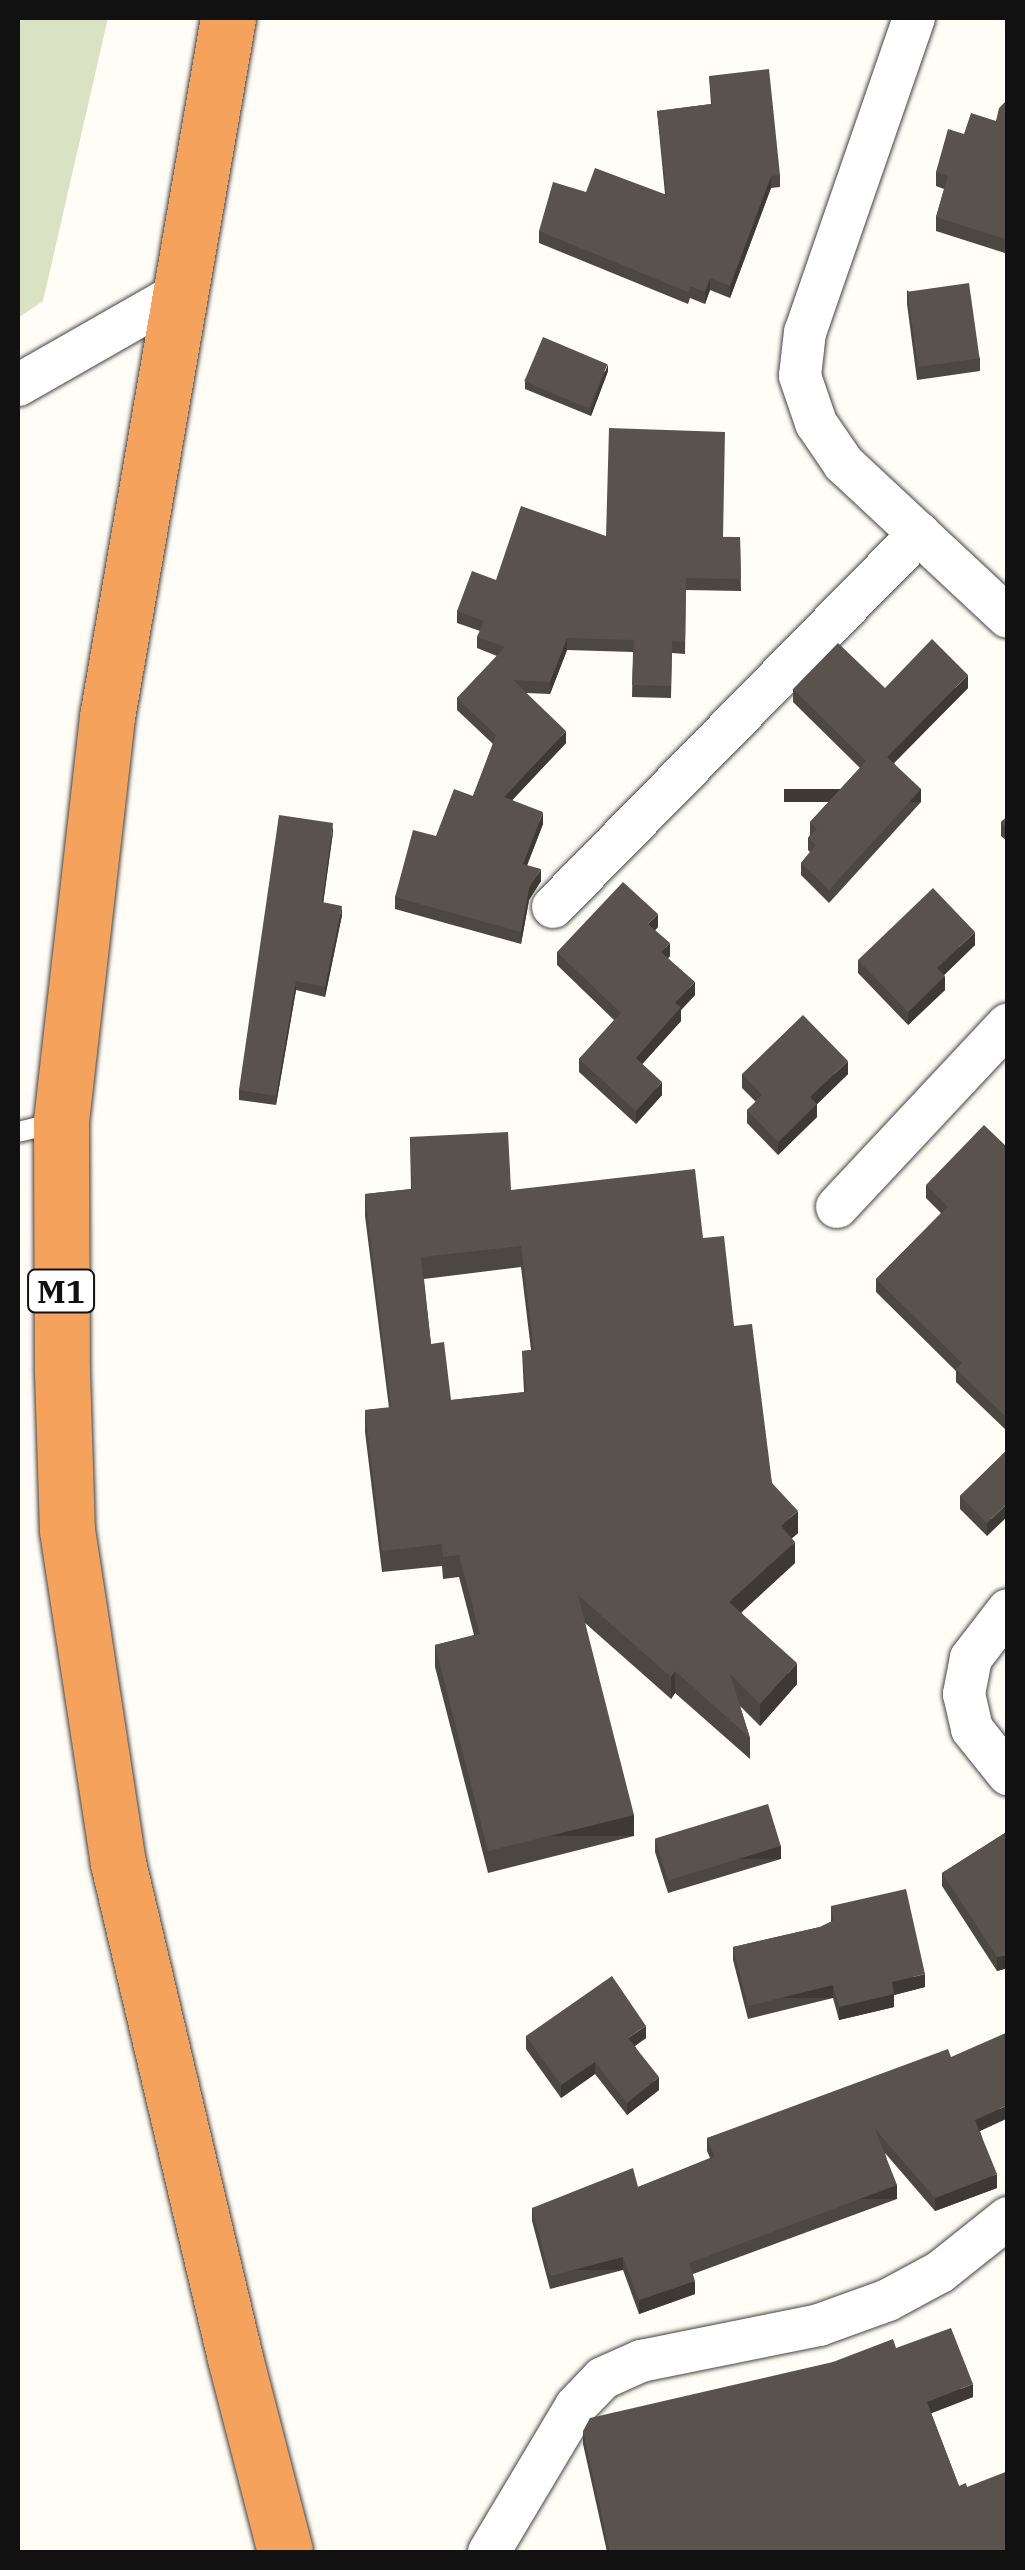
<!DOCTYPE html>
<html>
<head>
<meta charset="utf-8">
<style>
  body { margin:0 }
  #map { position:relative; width:1025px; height:2570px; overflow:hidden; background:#fffdf5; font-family:"IBM Plex Serif",serif }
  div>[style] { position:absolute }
  .cemetery>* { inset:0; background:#d9e3c4 }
  .roads { filter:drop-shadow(0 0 2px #444) drop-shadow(0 0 2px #444) }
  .lane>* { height:20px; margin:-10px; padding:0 10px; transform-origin:10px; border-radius:10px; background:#fff }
  .street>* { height:42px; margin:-21px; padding:0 21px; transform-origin:21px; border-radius:21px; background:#fff }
  .highway>* { height:55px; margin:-27.5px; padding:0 27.5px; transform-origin:27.5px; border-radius:27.5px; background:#f5a25d }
  .wall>* { inset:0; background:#4d4742 }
  .shaded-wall>* { inset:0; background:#3f3936; transform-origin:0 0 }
  .building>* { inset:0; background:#5a524d; transform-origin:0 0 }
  span { translate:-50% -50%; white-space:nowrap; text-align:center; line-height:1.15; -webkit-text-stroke:10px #fff; paint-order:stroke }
  .shield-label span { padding:2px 8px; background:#fff; border:2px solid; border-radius:8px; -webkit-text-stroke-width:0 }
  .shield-label { font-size:32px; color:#111; font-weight:700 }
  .frame { position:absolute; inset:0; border:20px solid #111; pointer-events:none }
</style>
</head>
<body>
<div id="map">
  <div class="cemetery">
    <i style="clip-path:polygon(18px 18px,108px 18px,43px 301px,18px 318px)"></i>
  </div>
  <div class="roads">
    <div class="lane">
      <i style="left:18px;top:1132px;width:42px;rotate:-13.7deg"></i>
    </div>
    <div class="street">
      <i style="left:914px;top:18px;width:332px;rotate:109.1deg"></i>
      <i style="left:805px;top:332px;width:44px;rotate:96.5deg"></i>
      <i style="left:800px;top:376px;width:50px;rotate:71.2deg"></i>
      <i style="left:816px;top:423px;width:50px;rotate:55.7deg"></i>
      <i style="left:844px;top:464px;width:224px;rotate:43deg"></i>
      <i style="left:18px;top:385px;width:190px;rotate:-29.7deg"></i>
      <i style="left:553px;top:907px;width:523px;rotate:-45.54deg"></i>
      <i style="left:837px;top:1207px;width:250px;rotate:-46.9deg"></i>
      <i style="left:1008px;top:1610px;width:61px;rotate:127.6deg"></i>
      <i style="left:971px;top:1658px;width:37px;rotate:101deg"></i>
      <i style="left:964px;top:1694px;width:36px;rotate:77deg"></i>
      <i style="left:972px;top:1729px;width:58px;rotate:51.3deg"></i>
      <i style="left:489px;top:2552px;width:170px;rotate:-59.2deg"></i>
      <i style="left:576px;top:2406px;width:39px;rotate:-46deg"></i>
      <i style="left:603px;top:2378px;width:42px;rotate:-24.1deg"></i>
      <i style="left:641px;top:2361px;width:182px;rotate:-11.4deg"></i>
      <i style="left:819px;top:2325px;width:73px;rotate:-19.9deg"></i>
      <i style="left:888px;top:2300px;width:59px;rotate:-28.3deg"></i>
      <i style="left:940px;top:2272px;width:87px;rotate:-38.5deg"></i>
    </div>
    <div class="highway">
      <i style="left:228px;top:18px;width:709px;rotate:99.82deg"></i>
      <i style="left:107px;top:717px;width:408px;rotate:96.5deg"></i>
      <i style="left:61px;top:1122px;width:250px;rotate:89.8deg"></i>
      <i style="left:62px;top:1372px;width:158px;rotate:88.2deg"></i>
      <i style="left:67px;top:1530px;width:337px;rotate:81.3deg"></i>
      <i style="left:118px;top:1863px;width:509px;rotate:76.7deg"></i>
      <i style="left:235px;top:2358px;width:200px;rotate:75.5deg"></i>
    </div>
  </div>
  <div class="wall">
    <i style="clip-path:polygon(709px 76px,780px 175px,780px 187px,771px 188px,730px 298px,710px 290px,705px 304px,690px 298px,688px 304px,539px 243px,539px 231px,586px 192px,665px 194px,657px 111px,711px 104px)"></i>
    <i style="clip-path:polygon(1008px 99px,1008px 254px,936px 231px,936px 217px,944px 189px,936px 186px,936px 172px,964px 134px,996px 121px)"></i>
    <i style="clip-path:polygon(907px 290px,980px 358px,980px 371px,917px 380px,907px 304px)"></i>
    <i style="clip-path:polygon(608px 371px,591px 416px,525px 389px,525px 382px)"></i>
    <i style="clip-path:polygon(606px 536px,740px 537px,741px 591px,686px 590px,685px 654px,672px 653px,671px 698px,632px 697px,633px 652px,567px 650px,550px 694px,526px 693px,566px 743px,512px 800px,543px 824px,527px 865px,541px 881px,529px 900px,521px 944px,395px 909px,395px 897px,436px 836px,473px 796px,493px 744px,457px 710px,457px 698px,497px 656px,477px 648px,477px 637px,480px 631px,457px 623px,457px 611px,496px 580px)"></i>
    <i style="clip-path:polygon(968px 688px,894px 763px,921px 802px,829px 903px,801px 875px,801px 863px,810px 852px,808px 850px,808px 838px,810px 835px,810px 822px,860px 768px,793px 702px,793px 689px)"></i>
    <i style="clip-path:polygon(1008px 816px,1008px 842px,1001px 836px,1001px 822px)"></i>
    <i style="clip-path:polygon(333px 832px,323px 903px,342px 915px,325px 997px,296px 990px,276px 1105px,239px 1100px,239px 1090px)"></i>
    <i style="clip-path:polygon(658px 927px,655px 930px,670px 956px,668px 958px,695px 995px,681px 1010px,681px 1021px,642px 1064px,662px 1095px,636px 1124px,579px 1072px,579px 1059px,614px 1020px,557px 965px,557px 952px)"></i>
    <i style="clip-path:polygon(975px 945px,944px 975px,945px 990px,908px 1025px,858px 973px,858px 960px)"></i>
    <i style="clip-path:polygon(742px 1074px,848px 1074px,817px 1104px,817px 1117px,778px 1155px,747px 1123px,747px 1110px,756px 1102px,742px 1088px)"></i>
    <i style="clip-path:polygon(evenodd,410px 1137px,511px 1190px,703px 1238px,734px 1326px,772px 1483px,798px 1533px,792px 1538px,795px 1563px,741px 1612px,797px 1684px,760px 1726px,740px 1706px,750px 1738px,750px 1759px,675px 1693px,671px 1699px,585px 1623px,634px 1836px,488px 1873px,435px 1667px,435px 1645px,474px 1635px,459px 1577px,443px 1579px,442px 1566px,382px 1572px,365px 1432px,365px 1410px,389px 1408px,365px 1216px,365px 1194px,411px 1189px,410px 1137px,521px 1267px,531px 1350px,522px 1351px,524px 1392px,451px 1400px,431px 1344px,424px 1279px,521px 1267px)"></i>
    <i style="clip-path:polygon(1008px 1148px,1008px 1432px,956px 1382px,956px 1371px,876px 1292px,876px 1279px,941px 1213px,926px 1198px,926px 1185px)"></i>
    <i style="clip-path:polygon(1008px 1449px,987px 1536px,960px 1509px,960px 1496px)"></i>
    <i style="clip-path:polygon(1008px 1831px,1008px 1968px,997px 1971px,942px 1886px,942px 1873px)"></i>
    <i style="clip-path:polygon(655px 1839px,781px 1859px,668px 1893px,655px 1852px)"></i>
    <i style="clip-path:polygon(831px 1906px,925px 1987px,894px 1995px,894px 2007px,839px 2020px,833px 1998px,748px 2019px,733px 1960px,733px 1947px,820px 1927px,831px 1922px)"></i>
    <i style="clip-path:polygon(526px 2036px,646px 2038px,635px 2046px,659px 2090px,627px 2115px,595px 2074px,561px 2098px,526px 2049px)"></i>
    <i style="clip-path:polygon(951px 2057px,1008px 2118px,980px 2131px,997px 2188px,935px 2211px,885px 2153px,897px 2199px,693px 2274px,695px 2294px,639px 2314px,623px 2270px,550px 2289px,532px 2221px,532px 2208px,638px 2187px,710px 2158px,707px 2151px,707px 2138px)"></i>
    <i style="clip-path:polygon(896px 2348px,973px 2397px,931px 2413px,959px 2486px,967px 2487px,1008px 2552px,607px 2552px,583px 2444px,583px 2431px)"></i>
  </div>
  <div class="shaded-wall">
    <i style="clip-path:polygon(771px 176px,771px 188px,730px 298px,730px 286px)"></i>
    <i style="clip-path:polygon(710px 278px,710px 290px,705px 304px,705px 292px)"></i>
    <i style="clip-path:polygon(608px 364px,608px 371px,591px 416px,591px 409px)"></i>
    <i style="clip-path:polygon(567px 638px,567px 650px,550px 694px,550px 682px)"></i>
    <i style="clip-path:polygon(968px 675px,968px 688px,887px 770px,887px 757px)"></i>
    <i style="clip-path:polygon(566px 731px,566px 743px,504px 809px,504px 797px)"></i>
    <i style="left:921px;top:789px;width:13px;height:137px;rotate:90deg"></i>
    <i style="clip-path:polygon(543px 812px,543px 824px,523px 876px,523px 864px)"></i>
    <i style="clip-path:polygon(333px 823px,333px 832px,322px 912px,322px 902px)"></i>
    <i style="clip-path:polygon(541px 869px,541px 881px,529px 900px,521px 944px,521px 932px,529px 888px)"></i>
    <i style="clip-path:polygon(342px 906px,342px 915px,325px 997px,325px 987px)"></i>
    <i style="clip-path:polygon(658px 914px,658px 927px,648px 938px,648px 924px)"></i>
    <i style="clip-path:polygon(975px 932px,975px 945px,937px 982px,937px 968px)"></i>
    <i style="clip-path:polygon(670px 943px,670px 956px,661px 966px,661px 952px)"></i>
    <i style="clip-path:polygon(945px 976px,945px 990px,908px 1025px,908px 1012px)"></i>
    <i style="clip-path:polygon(296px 981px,296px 990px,276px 1105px,276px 1096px)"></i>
    <i style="clip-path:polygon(695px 982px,695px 995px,681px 1010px,681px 1021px,636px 1071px,636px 1058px,675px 1003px)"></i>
    <i style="clip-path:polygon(848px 1061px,848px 1074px,810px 1111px,810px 1097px)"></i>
    <i style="clip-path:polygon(662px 1082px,662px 1095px,636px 1124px,636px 1111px)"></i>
    <i style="clip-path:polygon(817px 1104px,817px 1117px,778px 1155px,778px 1142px)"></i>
    <i style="clip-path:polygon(1008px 1503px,1008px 1516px,987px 1536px,987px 1523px)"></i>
    <i style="clip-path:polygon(798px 1511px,798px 1533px,781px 1548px,781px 1526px)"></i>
    <i style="clip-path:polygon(795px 1542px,795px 1563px,729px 1624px,729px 1602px)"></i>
    <i style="clip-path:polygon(797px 1663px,797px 1684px,760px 1726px,760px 1704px)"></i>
    <i style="clip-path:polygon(675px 1671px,675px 1693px,671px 1699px,671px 1677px)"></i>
    <i style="left:634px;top:1815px;width:21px;height:150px;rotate:90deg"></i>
    <i style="left:781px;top:1846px;width:13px;height:118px;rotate:90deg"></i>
    <i style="clip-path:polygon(1008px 1955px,1008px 1968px,997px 1971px,997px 1957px)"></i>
    <i style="clip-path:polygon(925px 1974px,925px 1987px,894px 1995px,894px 2007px,839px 2020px,839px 2007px,892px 1982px)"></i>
    <i style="left:833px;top:1985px;width:13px;height:88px;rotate:90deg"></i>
    <i style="clip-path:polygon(646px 2026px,646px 2038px,628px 2050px,628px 2038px)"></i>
    <i style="clip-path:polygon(595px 2062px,595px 2074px,561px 2098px,561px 2085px)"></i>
    <i style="clip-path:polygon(659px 2077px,659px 2090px,627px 2115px,627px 2103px)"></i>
    <i style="clip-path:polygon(1008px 2105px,1008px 2118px,975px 2133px,975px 2120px)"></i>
    <i style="clip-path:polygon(997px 2174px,997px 2188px,935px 2211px,935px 2198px)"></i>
    <i style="left:897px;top:2185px;width:14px;height:222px;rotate:90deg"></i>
    <i style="left:623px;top:2257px;width:13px;height:75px;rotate:90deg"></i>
    <i style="clip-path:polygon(695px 2281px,695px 2294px,639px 2314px,639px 2300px)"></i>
    <i style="clip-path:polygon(973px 2384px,973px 2397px,927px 2415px,927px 2402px)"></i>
  </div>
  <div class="building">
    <i style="clip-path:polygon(769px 69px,780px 175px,771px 176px,730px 286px,710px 278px,705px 292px,690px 286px,688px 292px,539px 231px,553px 182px,586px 192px,595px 168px,667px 195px,657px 111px,712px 104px,709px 76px)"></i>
    <i style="clip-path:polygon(1008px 99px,1008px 240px,936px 217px,948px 176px,936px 172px,948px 129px,964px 134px,971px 113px,996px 121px,999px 108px)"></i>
    <i style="left:969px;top:283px;width:76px;height:62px;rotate:82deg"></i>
    <i style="left:543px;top:337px;width:70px;height:48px;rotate:23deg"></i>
    <i style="clip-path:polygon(609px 428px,725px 432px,723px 537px,740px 537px,741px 579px,686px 578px,685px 642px,672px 641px,671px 686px,632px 685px,634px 640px,567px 638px,550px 682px,513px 680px,566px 731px,504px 797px,543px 812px,523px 864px,541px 869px,529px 888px,521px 932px,395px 897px,413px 830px,436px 836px,454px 789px,473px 796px,496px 735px,457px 698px,505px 647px,477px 637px,484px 621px,457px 611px,472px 571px,496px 580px,521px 506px,606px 536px)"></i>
    <i style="clip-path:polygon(932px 639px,968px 675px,887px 757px,921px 789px,829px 890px,801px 863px,816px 845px,808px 838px,817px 829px,810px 822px,866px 761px,793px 689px,838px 643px,885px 688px)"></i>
    <i style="clip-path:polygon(279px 815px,333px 823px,322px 902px,342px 906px,325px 987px,296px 981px,276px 1096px,239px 1090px)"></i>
    <i style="clip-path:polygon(1008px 816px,1008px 829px,1001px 822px)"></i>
    <i style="clip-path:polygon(623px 882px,658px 914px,648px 924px,670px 943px,661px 952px,695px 982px,675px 1003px,681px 1007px,636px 1058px,662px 1082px,636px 1111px,579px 1059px,621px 1013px,557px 952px)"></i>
    <i style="clip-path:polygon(933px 888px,975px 932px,937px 968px,945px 976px,908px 1012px,858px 960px)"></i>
    <i style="clip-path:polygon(803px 1015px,848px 1061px,810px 1097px,817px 1104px,778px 1142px,747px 1110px,762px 1095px,742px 1074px)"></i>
    <i style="clip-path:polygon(984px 1125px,1008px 1148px,1008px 1419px,956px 1369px,962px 1363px,876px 1279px,948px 1207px,926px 1185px)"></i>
    <i style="clip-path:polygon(evenodd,508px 1132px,511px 1190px,695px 1169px,703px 1238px,724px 1236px,734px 1326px,752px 1324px,772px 1483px,798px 1511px,781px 1526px,795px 1542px,729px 1602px,797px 1663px,760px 1704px,730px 1674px,750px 1738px,675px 1671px,671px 1677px,578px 1595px,634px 1815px,488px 1851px,435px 1645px,480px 1634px,459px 1555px,443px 1557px,442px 1544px,382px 1551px,365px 1410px,391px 1407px,365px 1194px,412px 1189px,410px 1137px,508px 1132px,521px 1246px,534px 1350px,522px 1351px,527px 1392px,451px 1400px,444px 1342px,431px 1344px,421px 1257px,521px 1246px)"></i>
    <i style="clip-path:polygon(1008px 1449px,1008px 1503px,987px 1523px,960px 1496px)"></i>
    <i style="left:768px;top:1804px;width:44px;height:118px;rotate:73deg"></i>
    <i style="clip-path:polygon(1008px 1831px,1008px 1955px,997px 1957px,942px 1873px)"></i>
    <i style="clip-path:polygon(906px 1889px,925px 1974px,892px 1982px,894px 1994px,839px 2007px,833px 1985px,748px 2006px,733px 1947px,820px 1927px,834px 1920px,831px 1906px)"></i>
    <i style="clip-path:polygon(612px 1976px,646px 2026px,628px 2038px,659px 2077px,627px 2103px,595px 2062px,561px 2085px,526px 2036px)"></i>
    <i style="clip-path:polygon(1008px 2032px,1008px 2105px,975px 2120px,997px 2174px,935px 2198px,875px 2129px,897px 2185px,689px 2263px,695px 2281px,639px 2300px,623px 2257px,550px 2276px,532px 2208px,633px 2168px,638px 2187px,715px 2157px,707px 2138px,948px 2049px,951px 2057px)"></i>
    <i style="clip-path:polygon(951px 2328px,973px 2384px,927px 2402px,959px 2486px,966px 2483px,967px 2487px,1008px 2471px,1008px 2552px,610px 2552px,583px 2431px,590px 2418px,833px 2362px,893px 2339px,896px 2348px)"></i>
  </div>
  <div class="shield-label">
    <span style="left:61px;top:1291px">M1</span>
  </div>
  <div class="frame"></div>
</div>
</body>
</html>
